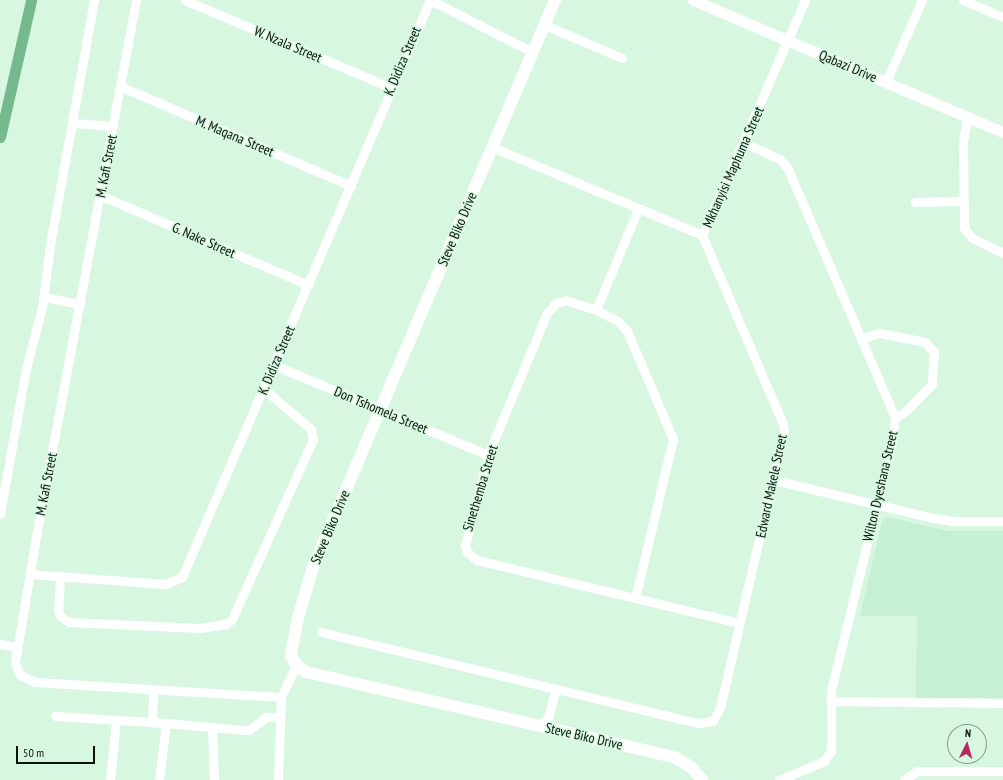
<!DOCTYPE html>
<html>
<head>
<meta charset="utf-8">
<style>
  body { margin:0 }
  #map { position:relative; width:1003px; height:780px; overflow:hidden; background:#d7f7e1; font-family:"PT Sans Narrow",sans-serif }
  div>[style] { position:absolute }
  .built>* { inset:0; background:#c7efd4 }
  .canal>* { height:11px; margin:-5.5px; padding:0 5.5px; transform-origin:5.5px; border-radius:5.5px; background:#77b98f }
  .minor>* { height:9px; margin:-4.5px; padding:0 4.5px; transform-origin:4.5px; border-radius:4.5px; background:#fff }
  .tertiary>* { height:11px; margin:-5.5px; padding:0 5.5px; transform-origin:5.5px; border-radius:5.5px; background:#fff }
  .secondary>* { height:12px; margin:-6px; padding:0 6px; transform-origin:6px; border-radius:6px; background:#fff }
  span { translate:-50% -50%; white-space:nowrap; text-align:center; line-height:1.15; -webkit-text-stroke:3px #d7f7e1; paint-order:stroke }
  .street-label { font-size:14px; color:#09140d }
  .north { position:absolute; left:947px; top:724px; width:40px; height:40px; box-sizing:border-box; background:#d7f7e1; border:1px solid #859c8c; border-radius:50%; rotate:5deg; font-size:11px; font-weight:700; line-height:16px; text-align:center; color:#09140d }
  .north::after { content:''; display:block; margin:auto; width:14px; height:18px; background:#b7295a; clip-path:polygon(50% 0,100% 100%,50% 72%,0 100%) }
  .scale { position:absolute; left:16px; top:746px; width:79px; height:18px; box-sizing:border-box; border:2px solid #09140d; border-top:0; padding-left:5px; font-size:12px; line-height:14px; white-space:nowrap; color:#09140d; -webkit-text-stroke:3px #d7f7e1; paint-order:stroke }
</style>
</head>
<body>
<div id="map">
  <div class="built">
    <i style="clip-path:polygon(888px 517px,947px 531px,1003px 531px,1003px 698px,916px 698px,917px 616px,860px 616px,882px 521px)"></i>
  </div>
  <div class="canal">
    <i style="left:0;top:137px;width:140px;rotate:-77.2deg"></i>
  </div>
  <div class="minor">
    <i style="left:136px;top:0;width:540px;rotate:100.56deg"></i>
    <i style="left:37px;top:531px;width:134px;rotate:99.5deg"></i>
    <i style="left:15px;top:663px;width:13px;rotate:67deg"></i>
    <i style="left:20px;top:675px;width:17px;rotate:25deg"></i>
    <i style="left:35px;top:682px;width:246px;rotate:3.5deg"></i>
    <i style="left:281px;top:697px;width:35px;rotate:-65deg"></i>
    <i style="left:185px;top:0;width:224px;rotate:23.1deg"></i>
    <i style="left:963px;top:0;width:43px;rotate:23deg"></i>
    <i style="left:545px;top:25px;width:84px;rotate:23.2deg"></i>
    <i style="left:886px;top:82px;width:90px;rotate:-66.3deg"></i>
    <i style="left:120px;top:86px;width:252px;rotate:23.4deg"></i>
    <i style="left:967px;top:117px;width:26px;rotate:99deg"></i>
    <i style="left:963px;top:143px;width:85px;rotate:89.3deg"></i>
    <i style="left:964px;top:228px;width:13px;rotate:51deg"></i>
    <i style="left:972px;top:238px;width:34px;rotate:26deg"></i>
    <i style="left:73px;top:123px;width:40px;rotate:4.3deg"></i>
    <i style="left:744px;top:143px;width:39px;rotate:24deg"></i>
    <i style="left:780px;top:159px;width:13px;rotate:51deg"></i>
    <i style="left:788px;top:169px;width:271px;rotate:66.7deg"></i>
    <i style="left:895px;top:418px;width:24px;rotate:97deg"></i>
    <i style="left:892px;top:442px;width:255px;rotate:103.8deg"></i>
    <i style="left:831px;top:690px;width:61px;rotate:90deg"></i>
    <i style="left:831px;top:751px;width:12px;rotate:125deg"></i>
    <i style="left:824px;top:761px;width:49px;rotate:157.1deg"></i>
    <i style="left:492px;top:147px;width:228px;rotate:22.7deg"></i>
    <i style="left:100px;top:195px;width:227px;rotate:23.4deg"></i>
    <i style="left:915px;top:202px;width:48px;rotate:-1.2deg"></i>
    <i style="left:638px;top:209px;width:109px;rotate:112.6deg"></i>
    <i style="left:596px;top:310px;width:32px;rotate:-162deg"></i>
    <i style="left:566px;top:300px;width:10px;rotate:163deg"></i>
    <i style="left:556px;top:303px;width:13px;rotate:132deg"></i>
    <i style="left:547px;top:313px;width:154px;rotate:112.6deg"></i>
    <i style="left:488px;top:455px;width:94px;rotate:104.2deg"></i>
    <i style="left:465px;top:546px;width:6px;rotate:72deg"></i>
    <i style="left:467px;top:552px;width:13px;rotate:39deg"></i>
    <i style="left:477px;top:560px;width:269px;rotate:13.5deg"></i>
    <i style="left:702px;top:235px;width:257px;rotate:-66.3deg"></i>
    <i style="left:44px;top:297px;width:37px;rotate:11deg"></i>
    <i style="left:596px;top:310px;width:25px;rotate:27deg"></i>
    <i style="left:618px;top:321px;width:13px;rotate:48deg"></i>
    <i style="left:627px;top:331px;width:117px;rotate:66.9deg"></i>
    <i style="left:673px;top:439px;width:163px;rotate:103.4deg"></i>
    <i style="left:862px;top:338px;width:19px;rotate:-16deg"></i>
    <i style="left:880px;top:333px;width:46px;rotate:11.3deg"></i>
    <i style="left:925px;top:342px;width:13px;rotate:48deg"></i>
    <i style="left:934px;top:352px;width:32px;rotate:94deg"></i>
    <i style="left:932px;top:384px;width:37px;rotate:134deg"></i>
    <i style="left:906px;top:411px;width:13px;rotate:148deg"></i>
    <i style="left:274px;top:365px;width:232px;rotate:22.8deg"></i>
    <i style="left:774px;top:480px;width:163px;rotate:13.4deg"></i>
    <i style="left:933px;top:518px;width:18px;rotate:9deg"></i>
    <i style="left:951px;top:521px;width:52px"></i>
    <i style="left:0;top:514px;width:143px;rotate:-79.9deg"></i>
    <i style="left:25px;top:373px;width:68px;rotate:-75.6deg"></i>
    <i style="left:42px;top:307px;width:69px;rotate:-82.5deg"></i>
    <i style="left:51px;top:239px;width:243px;rotate:-79.8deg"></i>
    <i style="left:30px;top:574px;width:135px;rotate:4.2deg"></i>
    <i style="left:165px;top:584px;width:18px;rotate:-22deg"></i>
    <i style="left:182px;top:577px;width:628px;rotate:-66.74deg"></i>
    <i style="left:430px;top:0;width:115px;rotate:26.8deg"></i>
    <i style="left:60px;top:577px;width:33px;rotate:93deg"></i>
    <i style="left:58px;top:610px;width:6px;rotate:72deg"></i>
    <i style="left:60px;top:616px;width:11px;rotate:34deg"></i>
    <i style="left:69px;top:622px;width:131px;rotate:2.6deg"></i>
    <i style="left:200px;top:628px;width:26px;rotate:-9deg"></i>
    <i style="left:226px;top:624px;width:8px;rotate:-40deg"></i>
    <i style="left:232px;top:619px;width:196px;rotate:-65.7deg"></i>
    <i style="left:313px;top:440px;width:11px;rotate:-100deg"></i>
    <i style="left:311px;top:429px;width:62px;rotate:-139.6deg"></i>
    <i style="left:321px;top:632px;width:387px;rotate:13.6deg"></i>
    <i style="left:697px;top:723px;width:16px;rotate:-7deg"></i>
    <i style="left:713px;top:721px;width:15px;rotate:-62deg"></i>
    <i style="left:720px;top:708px;width:284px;rotate:-77deg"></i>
    <i style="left:784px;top:431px;width:7px;rotate:-98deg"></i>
    <i style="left:783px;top:424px;width:206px;rotate:-113.2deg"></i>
    <i style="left:0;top:644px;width:17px;rotate:10deg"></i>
    <i style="left:830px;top:701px;width:173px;rotate:0.7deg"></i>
    <i style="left:55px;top:716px;width:111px;rotate:3.6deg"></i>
    <i style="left:166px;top:723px;width:57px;rotate:97deg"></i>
    <i style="left:152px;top:723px;width:34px;rotate:-88deg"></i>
    <i style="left:166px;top:723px;width:78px;rotate:5.1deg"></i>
    <i style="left:244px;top:730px;width:5px"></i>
    <i style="left:249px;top:730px;width:21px;rotate:-37deg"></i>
    <i style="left:266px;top:717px;width:14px"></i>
    <i style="left:539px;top:725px;width:11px;rotate:-38deg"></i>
    <i style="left:548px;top:718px;width:30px;rotate:-75deg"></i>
    <i style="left:212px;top:727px;width:53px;rotate:87.8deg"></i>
    <i style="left:110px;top:780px;width:59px;rotate:-84.2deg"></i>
    <i style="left:278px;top:780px;width:83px;rotate:-87.9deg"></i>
    <i style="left:904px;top:780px;width:16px;rotate:-35deg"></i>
    <i style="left:917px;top:771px;width:86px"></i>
  </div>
  <div class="tertiary">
    <i style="left:693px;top:0;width:337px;rotate:23.1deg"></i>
  </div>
  <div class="secondary">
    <i style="left:555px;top:0;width:616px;rotate:113.11deg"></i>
    <i style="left:313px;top:567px;width:53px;rotate:106.4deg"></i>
    <i style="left:298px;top:618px;width:38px;rotate:101deg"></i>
    <i style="left:291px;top:655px;width:11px;rotate:63deg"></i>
    <i style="left:296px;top:665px;width:12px;rotate:35deg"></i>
    <i style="left:306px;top:672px;width:378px;rotate:13deg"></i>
    <i style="left:674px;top:757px;width:21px;rotate:31deg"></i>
    <i style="left:692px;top:768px;width:16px;rotate:50deg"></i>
  </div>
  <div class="street-label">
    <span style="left:288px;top:44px;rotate:23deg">W. Nzala Street</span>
    <span style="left:402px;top:61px;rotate:-67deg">K. Didiza Street</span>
    <span style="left:848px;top:66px;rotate:23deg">Qabazi Drive</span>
    <span style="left:235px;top:136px;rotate:23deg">M. Maqana Street</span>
    <span style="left:106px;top:166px;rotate:-79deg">M. Kafi Street</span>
    <span style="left:733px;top:167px;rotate:-66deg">Mkhanyisi Maphuma Street</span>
    <span style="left:457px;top:229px;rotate:-67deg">Steve Biko Drive</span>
    <span style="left:204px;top:240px;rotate:24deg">G. Nake Street</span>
    <span style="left:276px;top:360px;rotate:-67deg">K. Didiza Street</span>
    <span style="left:381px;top:410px;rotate:23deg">Don Tshomela Street</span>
    <span style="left:46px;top:484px;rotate:-79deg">M. Kafi Street</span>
    <span style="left:771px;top:486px;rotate:-78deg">Edward Makele Street</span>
    <span style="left:880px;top:486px;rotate:-77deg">Wilton Dyeshana Street</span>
    <span style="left:480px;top:488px;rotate:-73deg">Sinethemba Street</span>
    <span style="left:330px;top:527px;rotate:-67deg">Steve Biko Drive</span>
    <span style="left:584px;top:736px;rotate:13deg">Steve Biko Drive</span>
  </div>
  <div class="north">N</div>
  <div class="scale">50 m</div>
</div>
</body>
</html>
